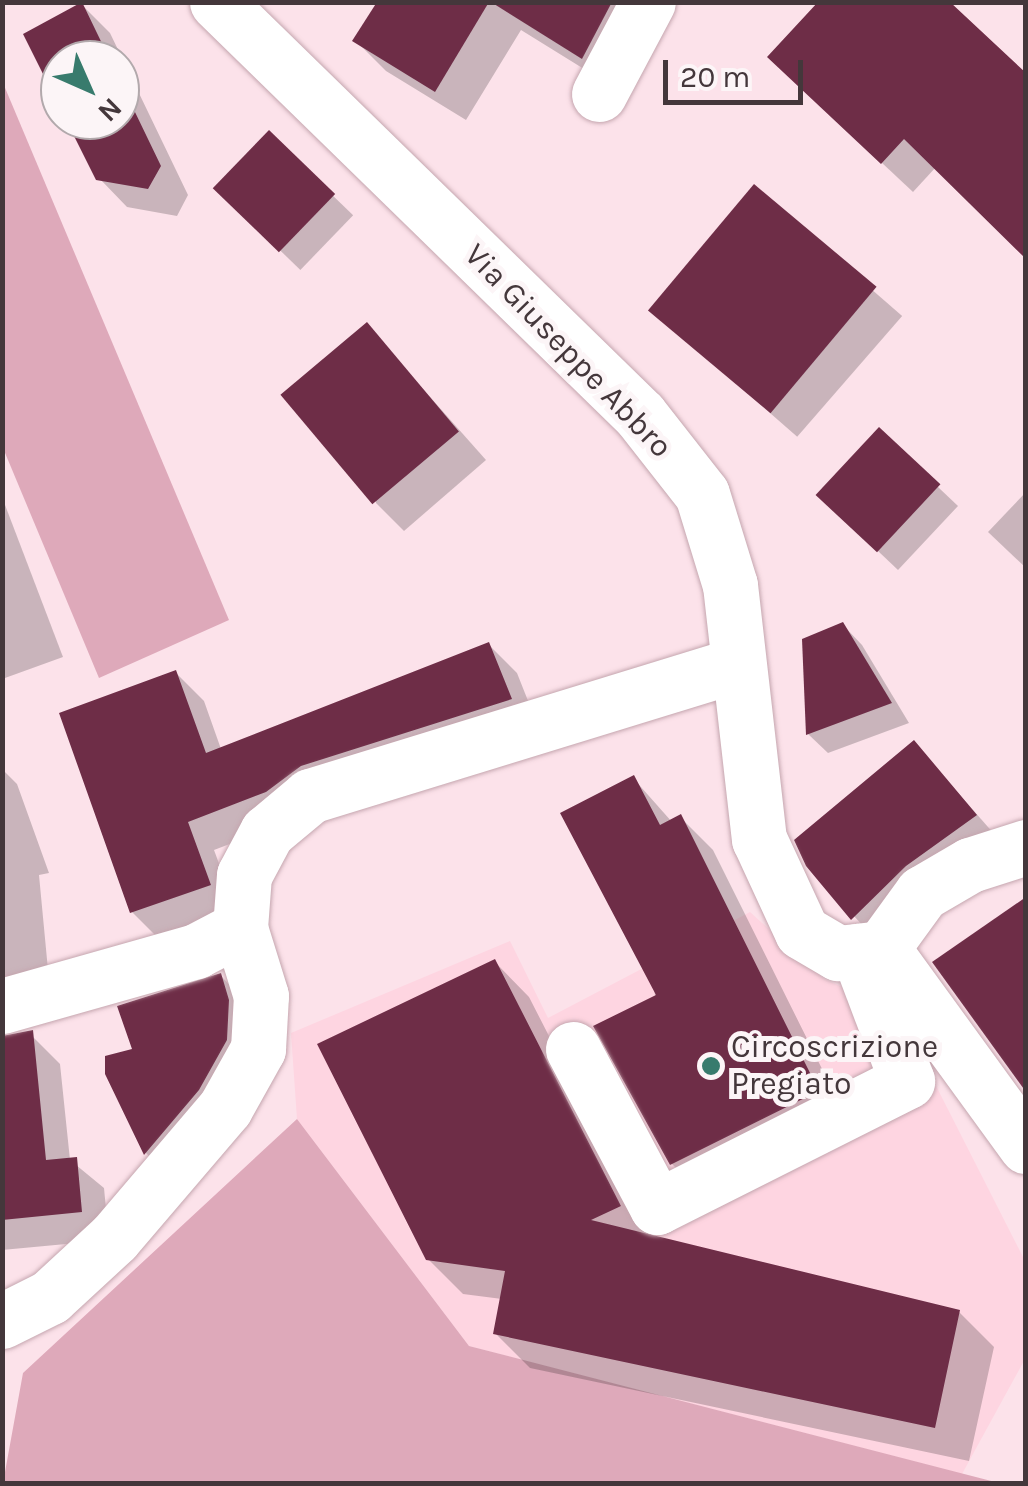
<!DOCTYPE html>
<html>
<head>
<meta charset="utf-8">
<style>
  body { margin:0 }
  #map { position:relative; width:1028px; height:1486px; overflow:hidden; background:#fce2ea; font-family:Karla,sans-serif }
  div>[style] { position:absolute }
  .built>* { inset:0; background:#fed5e1 }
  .green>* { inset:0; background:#dea9ba }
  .shadow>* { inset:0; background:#0003; transform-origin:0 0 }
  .building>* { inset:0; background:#6e2d47; transform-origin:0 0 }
  .roads { filter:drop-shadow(0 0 2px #c5a6af) drop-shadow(0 0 2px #c5a6af) }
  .minor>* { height:55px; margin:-27.5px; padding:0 27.5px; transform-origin:27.5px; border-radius:27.5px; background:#fff }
  .dots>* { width:28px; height:28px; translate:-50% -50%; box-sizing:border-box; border:5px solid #fcf5f7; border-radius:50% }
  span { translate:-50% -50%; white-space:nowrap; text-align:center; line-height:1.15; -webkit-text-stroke:10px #fcf5f7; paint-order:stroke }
  .street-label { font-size:32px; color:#44373b }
  .poi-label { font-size:32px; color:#44373b }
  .left { translate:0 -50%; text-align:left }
  .frame { position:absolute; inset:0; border:5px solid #44373b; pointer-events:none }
  .north { position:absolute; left:40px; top:40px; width:100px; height:100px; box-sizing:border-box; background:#fcf5f7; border:2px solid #b2a9ac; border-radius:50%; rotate:135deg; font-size:28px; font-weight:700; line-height:40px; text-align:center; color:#44373b }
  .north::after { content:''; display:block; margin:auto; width:35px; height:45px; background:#387b6d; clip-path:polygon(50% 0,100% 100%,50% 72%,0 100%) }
  .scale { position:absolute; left:663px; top:60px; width:140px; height:45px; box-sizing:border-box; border:5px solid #44373b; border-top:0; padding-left:12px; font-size:30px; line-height:35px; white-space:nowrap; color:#44373b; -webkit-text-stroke:8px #fcf5f7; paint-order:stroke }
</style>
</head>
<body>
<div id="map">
  <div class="built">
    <i style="clip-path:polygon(750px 912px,824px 979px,898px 1011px,1025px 1261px,1025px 1359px,962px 1474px,469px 1346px,297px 1119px,291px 1033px,510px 941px,548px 1018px)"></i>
  </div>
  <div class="green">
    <i style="clip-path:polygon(3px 83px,229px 620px,99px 678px,3px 448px)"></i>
    <i style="clip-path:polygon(297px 1119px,469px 1346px,999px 1483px,3px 1483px,23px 1373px)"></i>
  </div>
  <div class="shadow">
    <i style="clip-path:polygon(380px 2px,689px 2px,663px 4px,613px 87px,521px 30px,466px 120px,386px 71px,356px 41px)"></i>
    <i style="clip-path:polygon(822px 2px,936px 167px,913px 192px,801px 87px)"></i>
    <i style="clip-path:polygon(82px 5px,110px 33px,188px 195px,177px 216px,127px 207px,99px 178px,69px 120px,120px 120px,120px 60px,60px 60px,60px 102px,26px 36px)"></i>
    <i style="left:269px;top:134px;width:117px;height:76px;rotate:44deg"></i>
    <i style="left:755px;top:188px;width:195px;height:160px;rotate:41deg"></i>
    <i style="clip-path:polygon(367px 326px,486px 460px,404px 531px,376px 503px)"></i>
    <i style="clip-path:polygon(879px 431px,958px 506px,898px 570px,839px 514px)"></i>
    <i style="clip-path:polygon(1026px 492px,1026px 568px,988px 532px)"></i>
    <i style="clip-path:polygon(2px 497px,63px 657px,5px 678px,2px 675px)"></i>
    <i style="clip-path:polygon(843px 625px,862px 645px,909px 723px,828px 753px,808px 734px,805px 641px)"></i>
    <i style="clip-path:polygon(489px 645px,517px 673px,538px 726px,214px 850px,237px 912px,160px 940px,132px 912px,176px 673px,204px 701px,221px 749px)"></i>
    <i style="clip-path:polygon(914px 743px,1003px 844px,881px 946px,808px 865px)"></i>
    <i style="clip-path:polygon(2px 769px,17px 784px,49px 873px,39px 875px,50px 991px,2px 1012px)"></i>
    <i style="clip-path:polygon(633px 778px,672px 822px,680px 817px,713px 850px,849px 1123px,705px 1196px,672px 1164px)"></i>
    <i style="clip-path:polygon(495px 962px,529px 997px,652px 1237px,959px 1312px,994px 1347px,969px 1461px,530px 1368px,496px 1334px,502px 1299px,463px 1294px,428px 1259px)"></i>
    <i style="clip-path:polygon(221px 976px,248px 1004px,173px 1181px,146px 1153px,108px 1073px)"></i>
    <i style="clip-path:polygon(32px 1036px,60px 1064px,70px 1160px,104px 1188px,109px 1240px,2px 1250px,2px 1039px)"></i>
  </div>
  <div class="building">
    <i style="clip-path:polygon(82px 2px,110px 60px,60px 60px,60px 108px,23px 34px)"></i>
    <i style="clip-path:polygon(377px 2px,489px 2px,435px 92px,352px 41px)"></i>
    <i style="clip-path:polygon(491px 2px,612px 2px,582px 59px)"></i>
    <i style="clip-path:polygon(818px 2px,950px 2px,1026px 73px,1026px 259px,904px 139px,881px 164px,767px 57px)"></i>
    <i style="clip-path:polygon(120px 81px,161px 166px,148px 189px,96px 180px,66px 120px,120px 120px)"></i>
    <i style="left:269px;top:130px;width:92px;height:81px;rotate:44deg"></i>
    <i style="left:754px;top:184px;width:160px;height:165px;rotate:40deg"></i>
    <i style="left:367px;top:322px;width:143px;height:113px;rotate:50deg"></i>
    <i style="left:879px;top:427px;width:84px;height:93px;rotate:43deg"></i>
    <i style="clip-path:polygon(843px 622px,892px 703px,806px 735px,802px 639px)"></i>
    <i style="clip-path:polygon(489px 642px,512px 699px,301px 766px,266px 792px,188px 822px,211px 885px,130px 913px,59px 713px,176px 670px,206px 753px)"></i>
    <i style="clip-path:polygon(914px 740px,977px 815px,906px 866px,851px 920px,806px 866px,794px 840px)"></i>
    <i style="clip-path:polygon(634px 775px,660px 825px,681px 814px,819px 1091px,670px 1165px,593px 1026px,656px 995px,560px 813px)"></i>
    <i style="clip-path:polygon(1026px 897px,1026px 1092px,932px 962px)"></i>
    <i style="clip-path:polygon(495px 959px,621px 1206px,591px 1220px,960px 1310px,935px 1428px,493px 1334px,505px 1271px,426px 1260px,317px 1044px)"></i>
    <i style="clip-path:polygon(221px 973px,229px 1000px,227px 1040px,199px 1090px,144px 1155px,105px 1074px,105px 1056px,132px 1049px,117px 1006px)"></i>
    <i style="clip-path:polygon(33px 1030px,46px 1160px,77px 1157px,82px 1212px,2px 1220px,2px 1036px)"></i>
  </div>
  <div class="roads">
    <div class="minor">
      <i style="left:217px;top:2px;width:591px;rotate:44.31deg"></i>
      <i style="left:640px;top:415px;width:100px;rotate:51.9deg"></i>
      <i style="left:702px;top:494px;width:95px;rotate:72.9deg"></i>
      <i style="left:730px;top:585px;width:256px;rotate:83.5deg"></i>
      <i style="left:759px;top:839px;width:102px;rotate:65.2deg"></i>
      <i style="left:802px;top:932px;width:42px;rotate:30.3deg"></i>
      <i style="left:838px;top:953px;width:44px;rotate:-6.5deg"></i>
      <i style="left:599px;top:94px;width:104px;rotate:-62deg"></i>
      <i style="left:882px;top:948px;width:245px;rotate:54deg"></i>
      <i style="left:882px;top:948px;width:68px;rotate:-54deg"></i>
      <i style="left:922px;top:893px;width:56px;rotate:-30.3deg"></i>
      <i style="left:970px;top:865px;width:59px;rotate:-17.8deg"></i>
      <i style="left:2px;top:1006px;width:202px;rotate:-15.8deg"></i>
      <i style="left:196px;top:951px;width:50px;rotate:-27.6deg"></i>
      <i style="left:240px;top:928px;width:53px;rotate:-85.7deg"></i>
      <i style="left:244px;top:875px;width:49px;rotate:-61.9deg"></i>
      <i style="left:267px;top:832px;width:56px;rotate:-39.9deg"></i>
      <i style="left:310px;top:796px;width:446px;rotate:-17.1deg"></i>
      <i style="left:573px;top:1049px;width:179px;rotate:62deg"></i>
      <i style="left:657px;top:1207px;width:280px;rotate:-26.7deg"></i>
      <i style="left:907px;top:1081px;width:139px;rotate:-110.7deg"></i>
      <i style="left:2px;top:1321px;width:54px;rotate:-26.6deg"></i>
      <i style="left:50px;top:1297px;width:87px;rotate:-42.7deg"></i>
      <i style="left:114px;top:1238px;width:171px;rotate:-49.5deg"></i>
      <i style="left:225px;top:1108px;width:68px;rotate:-60.8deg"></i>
      <i style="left:258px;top:1049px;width:53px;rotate:-86.8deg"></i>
      <i style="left:261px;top:996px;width:71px;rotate:-107.2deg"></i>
    </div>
  </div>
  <div class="dots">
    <i style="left:711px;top:1066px;background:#387b6d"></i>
  </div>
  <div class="street-label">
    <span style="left:568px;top:351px;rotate:46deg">Via Giuseppe Abbro</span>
  </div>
  <div class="poi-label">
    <span class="left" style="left:731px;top:1066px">Circoscrizione<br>Pregiato</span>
  </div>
  <div class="frame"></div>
  <div class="north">N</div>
  <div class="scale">20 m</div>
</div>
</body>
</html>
